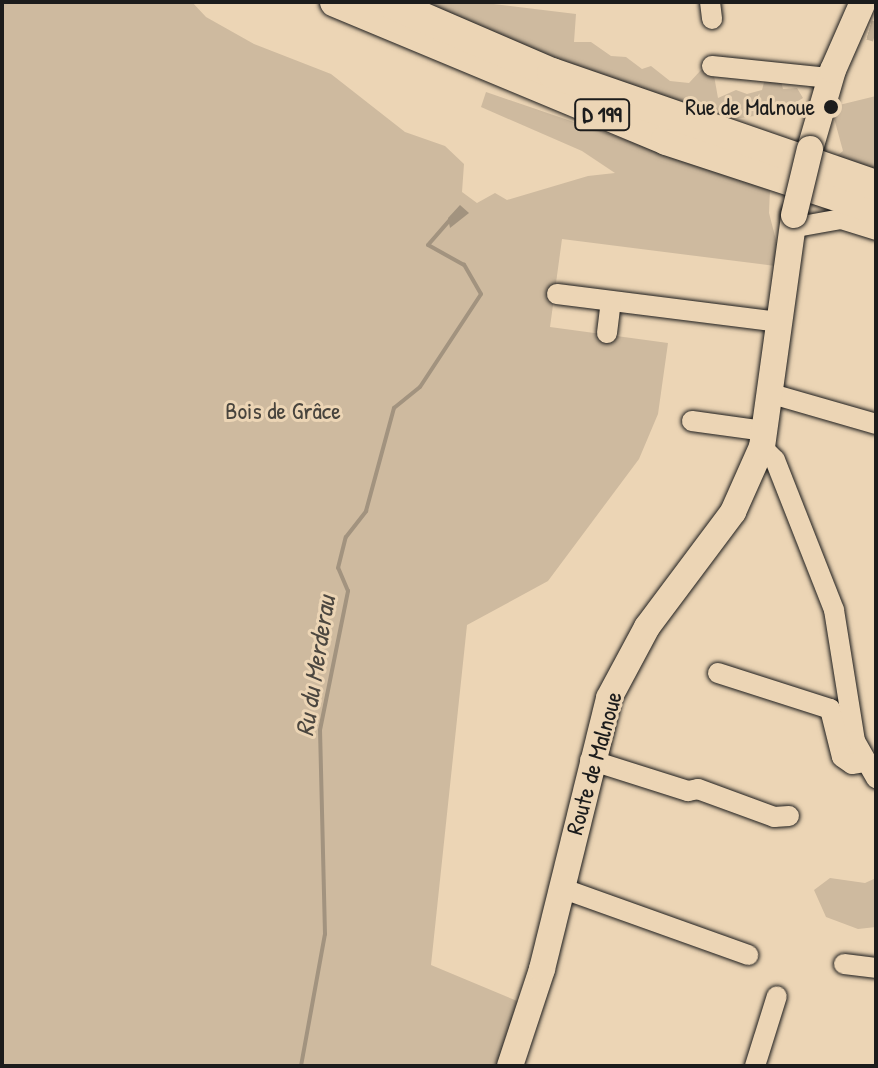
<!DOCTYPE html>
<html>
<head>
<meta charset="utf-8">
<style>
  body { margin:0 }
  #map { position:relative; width:878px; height:1068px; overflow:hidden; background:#ecd5b5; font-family:"Patrick Hand",sans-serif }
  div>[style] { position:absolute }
  .green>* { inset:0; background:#ceba9f }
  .water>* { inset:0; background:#a2937f }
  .stream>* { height:4px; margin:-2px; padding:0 2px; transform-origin:2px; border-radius:2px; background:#a2937f }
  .minor-tunnel>* { height:20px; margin-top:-10px; transform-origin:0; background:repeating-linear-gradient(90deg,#c2b096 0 20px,transparent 0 30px) }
  .roads { filter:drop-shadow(0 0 2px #1c1c1c) drop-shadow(0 0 2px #1c1c1c) }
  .minor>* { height:20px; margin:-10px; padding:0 10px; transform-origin:10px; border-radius:10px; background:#ecd5b5 }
  .major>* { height:26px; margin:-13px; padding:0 13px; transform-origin:13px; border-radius:13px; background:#ecd5b5 }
  .highway>* { height:30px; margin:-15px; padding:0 15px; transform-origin:15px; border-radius:15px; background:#ecd5b5 }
  .bridges { filter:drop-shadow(0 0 2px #1c1c1c) drop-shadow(0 0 2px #1c1c1c) }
  .major-bridge>* { height:26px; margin:-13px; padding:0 13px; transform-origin:13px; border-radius:13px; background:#ecd5b5 }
  .dots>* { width:22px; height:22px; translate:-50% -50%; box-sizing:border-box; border:4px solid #ecd5b5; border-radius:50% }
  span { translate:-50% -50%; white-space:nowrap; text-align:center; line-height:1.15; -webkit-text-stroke:6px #ecd5b5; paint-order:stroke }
  .shield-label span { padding:2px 6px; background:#ecd5b5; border:2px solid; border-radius:6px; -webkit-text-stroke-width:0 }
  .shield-label { font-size:22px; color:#1c1c1c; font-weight:700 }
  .poi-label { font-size:24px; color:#1c1c1c }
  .right { translate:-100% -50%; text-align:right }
  .park-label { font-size:24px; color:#48443d }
  .street-label { font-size:24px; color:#1c1c1c }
  .water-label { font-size:26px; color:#4b463f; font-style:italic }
  .frame { position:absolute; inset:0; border:4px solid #1c1c1c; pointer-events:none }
</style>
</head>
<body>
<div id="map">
  <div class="green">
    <i style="clip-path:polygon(2px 2px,192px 2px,206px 17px,254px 44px,331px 74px,405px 132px,445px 146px,464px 164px,462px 192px,477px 203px,495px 193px,507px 200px,588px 176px,615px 173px,582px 151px,481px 107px,486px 92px,770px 189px,769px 213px,783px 267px,562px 239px,550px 327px,668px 343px,658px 414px,639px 459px,548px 581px,467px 625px,431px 965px,522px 1003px,497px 1066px,2px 1066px)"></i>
    <i style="clip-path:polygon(414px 2px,477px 2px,576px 14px,574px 42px,591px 42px,611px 56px,626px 57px,642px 69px,651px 66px,670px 81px,689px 83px,701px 70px,713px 70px,718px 98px,736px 90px,747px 94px,762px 90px,767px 71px,779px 73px,783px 89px,797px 88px,803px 98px,780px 112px,721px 121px,677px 112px)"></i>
    <i style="clip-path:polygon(876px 96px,876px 179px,825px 165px,843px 151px,831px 107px)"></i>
    <i style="clip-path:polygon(830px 878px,865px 883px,876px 878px,876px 927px,858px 929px,826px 917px,814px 890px)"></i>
  </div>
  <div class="water">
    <i style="clip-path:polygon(460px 205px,469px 213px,450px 228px,448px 218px)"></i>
  </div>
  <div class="stream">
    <i style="left:301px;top:1066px;width:134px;rotate:-79.7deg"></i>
    <i style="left:325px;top:934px;width:204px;rotate:-91.4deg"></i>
    <i style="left:320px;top:730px;width:142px;rotate:-78.6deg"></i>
    <i style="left:348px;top:591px;width:25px;rotate:-113deg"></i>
    <i style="left:338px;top:568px;width:32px;rotate:-76deg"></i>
    <i style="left:346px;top:537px;width:33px;rotate:-52deg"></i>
    <i style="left:366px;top:511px;width:107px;rotate:-74.8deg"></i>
    <i style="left:394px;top:408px;width:33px;rotate:-39deg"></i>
    <i style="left:420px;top:387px;width:111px;rotate:-56.7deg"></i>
    <i style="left:481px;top:294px;width:34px;rotate:-120deg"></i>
    <i style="left:464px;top:265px;width:41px;rotate:-150.9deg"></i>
    <i style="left:428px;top:245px;width:35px;rotate:-49deg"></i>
  </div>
  <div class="minor-tunnel">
    <i style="left:869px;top:30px;width:7px;rotate:16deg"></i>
  </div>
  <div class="roads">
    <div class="minor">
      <i style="left:710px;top:2px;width:17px;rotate:83deg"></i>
      <i style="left:712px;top:66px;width:119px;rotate:5.8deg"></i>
      <i style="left:791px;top:228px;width:51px;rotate:-10.2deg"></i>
      <i style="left:841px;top:219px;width:37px;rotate:17deg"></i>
      <i style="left:557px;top:294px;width:223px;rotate:7.2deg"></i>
      <i style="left:607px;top:333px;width:32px;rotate:-83deg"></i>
      <i style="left:772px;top:394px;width:108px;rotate:16.1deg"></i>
      <i style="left:692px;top:421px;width:74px;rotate:7.8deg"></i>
      <i style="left:762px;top:447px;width:18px;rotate:45deg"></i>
      <i style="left:775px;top:460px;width:161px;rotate:68.5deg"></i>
      <i style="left:834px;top:610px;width:133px;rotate:80.9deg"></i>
      <i style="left:855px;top:741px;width:43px;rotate:60.4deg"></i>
      <i style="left:718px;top:673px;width:118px;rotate:17.8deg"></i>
      <i style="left:830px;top:709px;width:49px;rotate:76deg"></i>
      <i style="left:842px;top:757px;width:12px;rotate:35deg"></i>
      <i style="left:852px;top:764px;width:12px;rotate:-9deg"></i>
      <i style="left:590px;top:760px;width:103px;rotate:17.6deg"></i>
      <i style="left:688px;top:791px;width:10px;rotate:-11deg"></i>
      <i style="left:698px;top:789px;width:81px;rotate:20.2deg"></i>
      <i style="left:774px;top:817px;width:15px;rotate:-4deg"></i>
      <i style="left:561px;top:888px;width:199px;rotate:19.7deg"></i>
      <i style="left:844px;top:964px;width:32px;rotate:7deg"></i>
      <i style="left:755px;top:1066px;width:73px;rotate:-72.6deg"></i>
    </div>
    <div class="major">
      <i style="left:810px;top:149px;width:82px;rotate:-73.8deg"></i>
      <i style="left:833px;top:70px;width:74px;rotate:-66.2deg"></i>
      <i style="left:510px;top:1066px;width:102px;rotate:-71.7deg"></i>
      <i style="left:542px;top:969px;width:279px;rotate:-76.1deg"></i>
      <i style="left:609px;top:698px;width:81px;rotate:-61.8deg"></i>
      <i style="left:647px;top:627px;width:144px;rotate:-53.2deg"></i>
      <i style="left:733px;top:512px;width:71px;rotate:-66deg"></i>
      <i style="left:762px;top:447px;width:234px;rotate:-82.1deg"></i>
    </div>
    <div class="highway">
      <i style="left:335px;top:2px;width:359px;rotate:22.6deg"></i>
      <i style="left:666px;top:140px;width:221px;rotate:18.2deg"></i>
      <i style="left:387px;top:2px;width:180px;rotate:23.3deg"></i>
      <i style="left:552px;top:73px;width:343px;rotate:19.1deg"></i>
    </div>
  </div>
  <div class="bridges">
    <div class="major-bridge">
      <i style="left:794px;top:215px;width:68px;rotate:-76.4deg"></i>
    </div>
  </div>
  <div class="dots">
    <i style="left:831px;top:107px;background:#1c1c1c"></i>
  </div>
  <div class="shield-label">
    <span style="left:602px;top:115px">D 199</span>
  </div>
  <div class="poi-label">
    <span class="right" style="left:815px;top:107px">Rue de Malnoue</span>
  </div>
  <div class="park-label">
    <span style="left:283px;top:411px">Bois de Grâce</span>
  </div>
  <div class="street-label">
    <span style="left:594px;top:763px;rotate:-74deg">Route de Malnoue</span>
  </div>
  <div class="water-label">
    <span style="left:315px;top:666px;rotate:-81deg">Ru du Merderau</span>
  </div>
  <div class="frame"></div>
</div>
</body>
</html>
